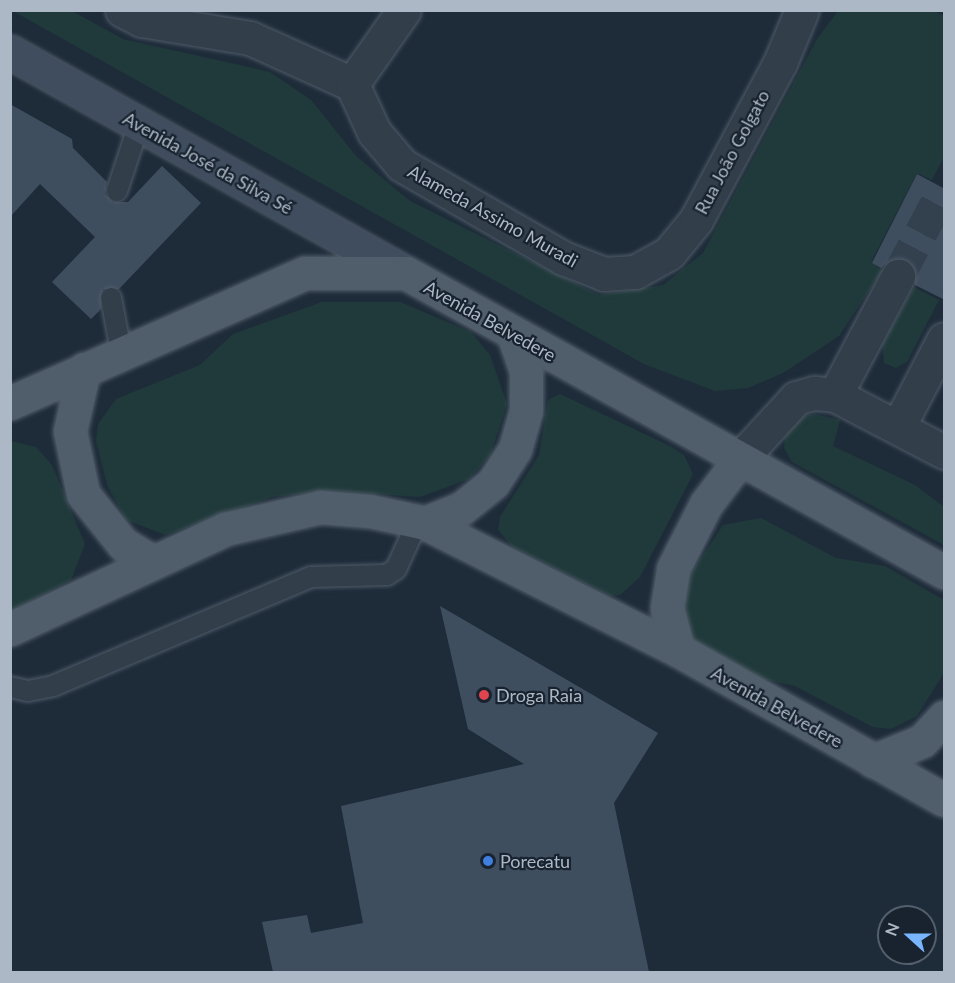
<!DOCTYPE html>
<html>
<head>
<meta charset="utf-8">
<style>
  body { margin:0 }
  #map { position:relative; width:955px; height:983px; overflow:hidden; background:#1e2c3a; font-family:Lato,sans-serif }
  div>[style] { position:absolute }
  .green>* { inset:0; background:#203a3b }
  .building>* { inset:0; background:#3f4e5f }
  .minor-tunnel>* { height:33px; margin-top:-16.5px; transform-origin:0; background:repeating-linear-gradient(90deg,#33414f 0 33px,transparent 0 49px) }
  .roads { filter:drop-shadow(0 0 2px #505b68) drop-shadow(0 0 2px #505b68) }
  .service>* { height:20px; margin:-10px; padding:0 10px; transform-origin:10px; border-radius:10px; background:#323e4a }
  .minor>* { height:33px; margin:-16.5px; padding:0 16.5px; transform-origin:16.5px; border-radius:16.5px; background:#323e4a }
  .secondary>* { height:33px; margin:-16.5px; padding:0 16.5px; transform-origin:16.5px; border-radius:16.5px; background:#404d5e }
  .primary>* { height:33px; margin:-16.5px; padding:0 16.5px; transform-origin:16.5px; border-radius:16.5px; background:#505d6b }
  .dots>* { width:16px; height:16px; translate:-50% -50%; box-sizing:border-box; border:3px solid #18232f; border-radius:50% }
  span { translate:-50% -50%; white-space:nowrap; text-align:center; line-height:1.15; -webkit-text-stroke:4.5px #18232f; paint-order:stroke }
  .street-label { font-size:18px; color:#adb8c7 }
  .poi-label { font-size:18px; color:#adb8c7 }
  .left { translate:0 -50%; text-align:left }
  .frame { position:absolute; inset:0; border:12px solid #adb8c7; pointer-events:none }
  .north { position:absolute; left:877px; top:905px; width:60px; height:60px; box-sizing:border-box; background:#18232f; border:2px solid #545f6c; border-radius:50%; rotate:291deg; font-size:16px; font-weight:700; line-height:24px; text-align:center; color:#adb8c7 }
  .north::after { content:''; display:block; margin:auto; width:21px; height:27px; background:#79b5ff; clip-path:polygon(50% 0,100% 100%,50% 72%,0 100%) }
</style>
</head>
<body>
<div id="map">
  <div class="green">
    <i style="clip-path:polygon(13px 11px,72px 11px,123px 39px,270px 72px,311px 100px,356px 156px,410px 201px,599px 295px,663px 285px,703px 253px,817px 39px,838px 11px,934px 11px,944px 16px,944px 157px,932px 180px,917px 173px,871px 262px,883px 270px,839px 336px,783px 373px,748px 388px,715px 391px,644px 364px)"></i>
    <i style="clip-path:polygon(914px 287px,939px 300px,907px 362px,896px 368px,884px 363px,882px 345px)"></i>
    <i style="clip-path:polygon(322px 302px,400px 302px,471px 332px,490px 355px,507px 404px,490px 456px,469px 479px,420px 497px,330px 491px,272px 497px,166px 535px,126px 520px,107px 485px,96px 441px,98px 424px,116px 399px,200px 365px,233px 334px)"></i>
    <i style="clip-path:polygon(560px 394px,672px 447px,684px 455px,693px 474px,640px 577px,620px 595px,609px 596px,512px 547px,498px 530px,500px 517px,539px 455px,548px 400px)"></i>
    <i style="clip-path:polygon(815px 414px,840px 420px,833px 446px,915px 485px,944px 507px,944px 545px,792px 462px,784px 448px,786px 428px,798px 417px)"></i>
    <i style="clip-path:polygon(11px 441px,36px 447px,52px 465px,85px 544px,71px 580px,11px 611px)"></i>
    <i style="clip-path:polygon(761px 518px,836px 558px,885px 566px,944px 600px,944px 673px,917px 716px,891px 729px,873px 727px,795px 686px,761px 679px,696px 645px,688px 634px,680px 590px,723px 525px)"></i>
  </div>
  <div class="building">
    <i style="clip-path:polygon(10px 104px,72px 139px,73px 148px,107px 182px,105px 194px,113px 202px,128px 202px,162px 166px,201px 203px,119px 289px,103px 289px,101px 309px,91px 319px,52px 282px,95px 237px,40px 184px,10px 217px)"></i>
    <i style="clip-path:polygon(917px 174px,945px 189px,945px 300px,915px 285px,914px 267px,906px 259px,889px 260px,881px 268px,872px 263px)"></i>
    <i style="clip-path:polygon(440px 606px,658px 733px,614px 803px,649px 972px,273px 972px,262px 922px,307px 915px,311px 933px,363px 923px,341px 806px,524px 764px,468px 729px)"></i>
  </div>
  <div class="minor-tunnel">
    <i style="left:898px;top:276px;width:98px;rotate:-62.1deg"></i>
  </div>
  <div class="roads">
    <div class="service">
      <i style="left:117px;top:191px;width:71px;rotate:-71.8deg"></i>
      <i style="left:111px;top:298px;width:54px;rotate:79.3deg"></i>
      <i style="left:10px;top:687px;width:18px;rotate:13deg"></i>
      <i style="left:28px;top:691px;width:25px;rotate:-11deg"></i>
      <i style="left:53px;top:686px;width:280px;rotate:-22.9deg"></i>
      <i style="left:311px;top:577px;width:76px;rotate:-1.5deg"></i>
      <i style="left:387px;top:575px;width:11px;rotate:-34deg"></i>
      <i style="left:396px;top:569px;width:53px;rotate:-65.4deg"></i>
    </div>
    <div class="minor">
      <i style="left:122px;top:10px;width:22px;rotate:27deg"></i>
      <i style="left:142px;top:20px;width:109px;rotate:9.5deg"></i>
      <i style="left:250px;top:38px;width:112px;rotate:24.3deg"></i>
      <i style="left:352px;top:84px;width:53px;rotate:65.4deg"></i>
      <i style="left:374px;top:132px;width:43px;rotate:49.7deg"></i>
      <i style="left:402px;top:165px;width:186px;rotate:30deg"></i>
      <i style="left:563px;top:258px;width:44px;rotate:21.3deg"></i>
      <i style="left:604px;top:274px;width:31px;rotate:-4deg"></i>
      <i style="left:635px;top:272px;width:39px;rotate:-29deg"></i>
      <i style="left:669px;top:253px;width:43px;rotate:-50.7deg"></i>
      <i style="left:696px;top:220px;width:178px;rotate:-61.9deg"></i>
      <i style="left:780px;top:63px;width:57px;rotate:-67.5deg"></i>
      <i style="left:352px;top:84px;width:90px;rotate:-54.9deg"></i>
      <i style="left:835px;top:395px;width:135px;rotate:-62.1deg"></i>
      <i style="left:898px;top:427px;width:99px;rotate:-62.4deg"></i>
      <i style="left:740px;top:459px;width:83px;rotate:-47.4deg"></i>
      <i style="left:796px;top:398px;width:19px;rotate:-16deg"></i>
      <i style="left:814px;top:393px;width:21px;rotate:5deg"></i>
      <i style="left:835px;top:395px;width:123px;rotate:27.6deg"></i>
    </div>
    <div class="secondary">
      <i style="left:10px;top:52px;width:453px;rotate:29.2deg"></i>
    </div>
    <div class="primary">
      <i style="left:84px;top:369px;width:64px;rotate:102.7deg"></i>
      <i style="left:70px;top:431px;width:64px;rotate:78.3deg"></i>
      <i style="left:83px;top:494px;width:64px;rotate:51.3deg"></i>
      <i style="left:123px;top:544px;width:33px;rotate:31deg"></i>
      <i style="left:10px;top:403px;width:322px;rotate:-23.8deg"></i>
      <i style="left:305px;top:273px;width:101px"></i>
      <i style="left:406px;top:273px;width:616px;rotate:29.06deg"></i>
      <i style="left:425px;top:523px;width:40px;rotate:-22deg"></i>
      <i style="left:462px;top:508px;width:40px;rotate:-39deg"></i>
      <i style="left:493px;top:483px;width:40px;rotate:-57.1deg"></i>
      <i style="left:515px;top:449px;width:40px;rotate:-74deg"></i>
      <i style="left:526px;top:411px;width:40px;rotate:-90deg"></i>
      <i style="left:526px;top:371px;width:39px;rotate:-109deg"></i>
      <i style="left:10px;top:629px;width:237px;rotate:-24.9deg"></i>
      <i style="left:225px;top:529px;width:98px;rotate:-13deg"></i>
      <i style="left:320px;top:507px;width:50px;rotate:4.6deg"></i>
      <i style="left:370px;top:511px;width:56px;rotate:12.3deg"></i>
      <i style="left:425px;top:523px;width:283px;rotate:26.7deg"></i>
      <i style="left:678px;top:650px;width:305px;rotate:29.4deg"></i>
      <i style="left:678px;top:650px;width:43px;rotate:-104.7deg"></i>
      <i style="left:667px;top:608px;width:39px;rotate:-81deg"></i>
      <i style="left:673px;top:569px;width:73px;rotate:-63.1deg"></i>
      <i style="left:706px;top:504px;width:56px;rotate:-52.9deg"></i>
      <i style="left:873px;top:761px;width:53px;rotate:-22.2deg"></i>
      <i style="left:922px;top:741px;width:33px;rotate:-47deg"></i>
    </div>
  </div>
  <div class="dots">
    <i style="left:484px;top:695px;background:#e0444e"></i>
    <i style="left:488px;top:861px;background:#3f7fe0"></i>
  </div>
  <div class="street-label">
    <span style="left:732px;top:152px;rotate:-62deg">Rua João Golgato</span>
    <span style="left:208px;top:163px;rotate:29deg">Avenida José da Silva Sé</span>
    <span style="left:493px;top:216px;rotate:29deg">Alameda Assimo Muradi</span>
    <span style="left:490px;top:321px;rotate:29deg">Avenida Belvedere</span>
    <span style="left:777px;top:707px;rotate:29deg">Avenida Belvedere</span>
  </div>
  <div class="poi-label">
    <span class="left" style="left:496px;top:695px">Droga Raia</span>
    <span class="left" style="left:500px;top:861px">Porecatu</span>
  </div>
  <div class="frame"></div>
  <div class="north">N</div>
</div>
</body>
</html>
